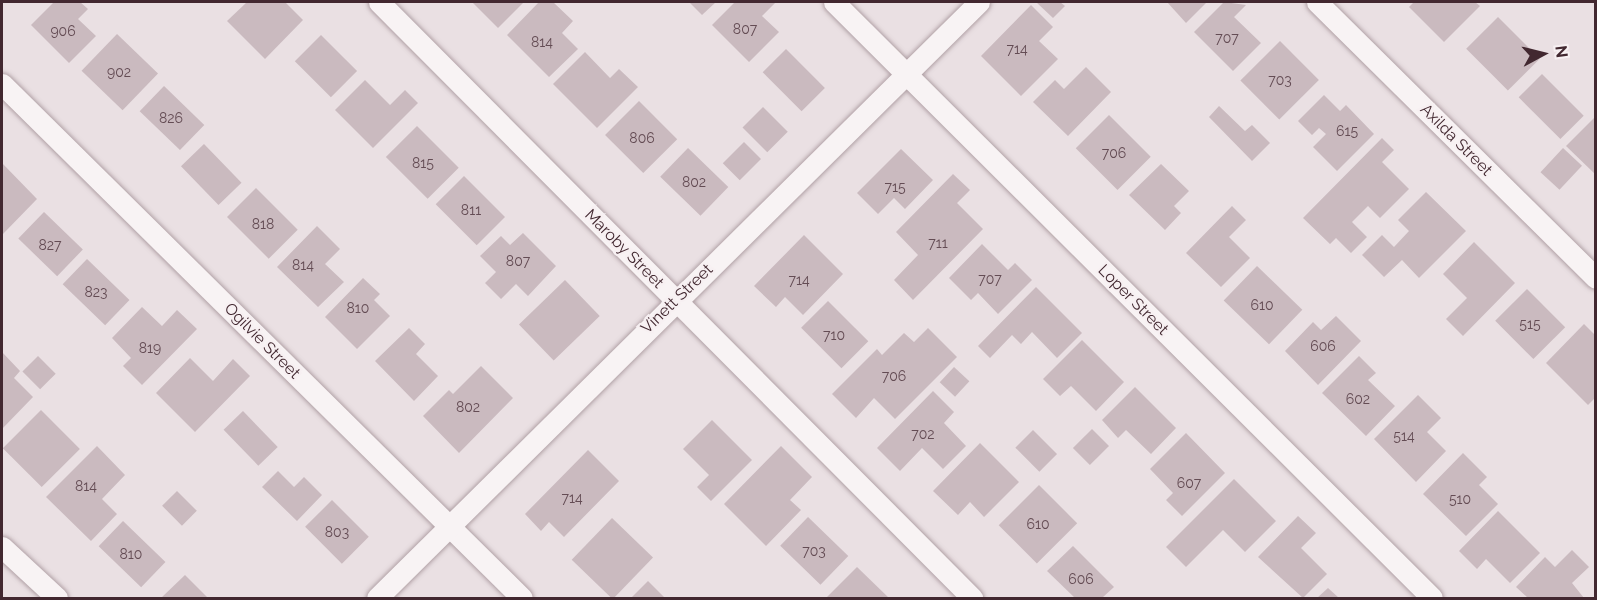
<!DOCTYPE html>
<html>
<head>
<meta charset="utf-8">
<style>
  body { margin:0 }
  #map { position:relative; width:1597px; height:600px; overflow:hidden; background:#eae0e3; font-family:Raleway,sans-serif }
  div>[style] { position:absolute }
  .building>* { inset:0; background:#cababf; transform-origin:0 0 }
  .roads { filter:drop-shadow(0 0 2px #b1a1a6) drop-shadow(0 0 2px #b1a1a6) }
  .street>* { height:21px; margin:-10.5px; padding:0 10.5px; transform-origin:10.5px; border-radius:10.5px; background:#f8f3f4 }
  span { translate:-50% -50%; white-space:nowrap; text-align:center; line-height:1.15; -webkit-text-stroke:4.5px #f7f0f2; paint-order:stroke }
  .number-label { font-size:14px; color:#644c54 }
  .number-label span { -webkit-text-stroke-width:0 }
  .street-label { font-size:16px; color:#422830 }
  .frame { position:absolute; inset:0; border:3px solid #422830; pointer-events:none }
  .north { position:absolute; left:1513px; top:24px; width:60px; height:60px; -webkit-text-stroke:4px #f7f0f2; paint-order:stroke; rotate:83deg; font-size:16px; font-weight:700; line-height:24px; text-align:center; color:#422830 }
  .north::after { content:''; display:block; margin:auto; width:21px; height:27px; background:#422830; clip-path:polygon(50% 0,100% 100%,50% 72%,0 100%) }
</style>
</head>
<body>
<div id="map">
  <div class="building">
    <i style="clip-path:polygon(54px 2px,80px 2px,88px 9px,78px 19px,96px 36px,69px 63px,31px 25px)"></i>
    <i style="clip-path:polygon(247px 2px,285px 2px,303px 20px,265px 59px,227px 21px)"></i>
    <i style="clip-path:polygon(472px 2px,524px 2px,498px 28px)"></i>
    <i style="clip-path:polygon(539px 2px,553px 2px,573px 21px,562px 33px,578px 49px,549px 77px,507px 35px)"></i>
    <i style="clip-path:polygon(689px 2px,716px 2px,702px 15px)"></i>
    <i style="clip-path:polygon(735px 2px,776px 2px,762px 16px,779px 32px,749px 62px,712px 25px)"></i>
    <i style="clip-path:polygon(1036px 2px,1060px 2px,1065px 6px,1053px 18px)"></i>
    <i style="clip-path:polygon(1167px 2px,1207px 2px,1186px 23px)"></i>
    <i style="clip-path:polygon(1224px 2px,1246px 5px,1234px 17px,1261px 43px,1233px 71px,1194px 32px)"></i>
    <i style="clip-path:polygon(1414px 2px,1475px 2px,1480px 6px,1444px 42px,1409px 7px)"></i>
    <i style="clip-path:polygon(1031px 5px,1053px 27px,1039px 41px,1058px 59px,1021px 96px,981px 56px)"></i>
    <i style="left:1498px;top:17px;width:59px;height:45px;rotate:45deg"></i>
    <i style="left:117px;top:34px;width:57px;height:51px;rotate:44deg"></i>
    <i style="left:321px;top:35px;width:51px;height:37px;rotate:45deg"></i>
    <i style="left:1280px;top:41px;width:55px;height:56px;rotate:45deg"></i>
    <i style="left:786px;top:49px;width:55px;height:33px;rotate:45deg"></i>
    <i style="clip-path:polygon(585px 52px,610px 78px,619px 69px,638px 87px,597px 128px,553px 84px)"></i>
    <i style="clip-path:polygon(1086px 67px,1111px 92px,1068px 136px,1033px 102px,1055px 80px,1064px 89px)"></i>
    <i style="left:1542px;top:74px;width:59px;height:33px;rotate:45deg"></i>
    <i style="clip-path:polygon(365px 80px,390px 105px,405px 90px,418px 103px,373px 148px,335px 110px)"></i>
    <i style="left:164px;top:86px;width:56px;height:35px;rotate:44deg"></i>
    <i style="clip-path:polygon(1324px 95px,1340px 111px,1346px 105px,1374px 134px,1337px 171px,1313px 147px,1326px 134px,1319px 128px,1312px 135px,1298px 121px)"></i>
    <i style="left:639px;top:101px;width:54px;height:48px;rotate:45deg"></i>
    <i style="clip-path:polygon(1219px 106px,1245px 131px,1252px 125px,1270px 143px,1252px 161px,1209px 117px)"></i>
    <i style="left:763px;top:107px;width:35px;height:29px;rotate:45deg"></i>
    <i style="left:1109px;top:115px;width:59px;height:47px;rotate:45deg"></i>
    <i style="clip-path:polygon(1596px 116px,1596px 175px,1566px 146px)"></i>
    <i style="left:417px;top:126px;width:59px;height:44px;rotate:45deg"></i>
    <i style="clip-path:polygon(1382px 138px,1394px 150px,1382px 162px,1409px 189px,1380px 218px,1368px 206px,1352px 222px,1367px 237px,1351px 253px,1336px 238px,1330px 244px,1303px 218px)"></i>
    <i style="left:744px;top:142px;width:24px;height:30px;rotate:45deg"></i>
    <i style="left:204px;top:144px;width:54px;height:32px;rotate:46deg"></i>
    <i style="left:688px;top:148px;width:56px;height:40px;rotate:44deg"></i>
    <i style="left:1563px;top:148px;width:26px;height:33px;rotate:43deg"></i>
    <i style="clip-path:polygon(901px 149px,933px 180px,905px 209px,894px 198px,878px 214px,857px 193px)"></i>
    <i style="clip-path:polygon(2px 163px,37px 199px,2px 235px)"></i>
    <i style="clip-path:polygon(1161px 164px,1189px 191px,1174px 206px,1181px 213px,1165px 230px,1129px 195px)"></i>
    <i style="clip-path:polygon(953px 174px,970px 190px,957px 203px,983px 229px,913px 300px,894px 280px,918px 255px,896px 232px)"></i>
    <i style="left:464px;top:176px;width:58px;height:40px;rotate:45deg"></i>
    <i style="left:256px;top:188px;width:59px;height:41px;rotate:45deg"></i>
    <i style="clip-path:polygon(1426px 192px,1466px 231px,1419px 278px,1402px 260px,1384px 277px,1362px 255px,1382px 235px,1394px 247px,1409px 231px,1398px 220px)"></i>
    <i style="clip-path:polygon(1232px 206px,1246px 220px,1229px 237px,1250px 258px,1221px 287px,1186px 253px)"></i>
    <i style="left:44px;top:212px;width:54px;height:37px;rotate:44deg"></i>
    <i style="clip-path:polygon(317px 226px,340px 249px,325px 264px,344px 282px,318px 307px,277px 267px)"></i>
    <i style="clip-path:polygon(523px 233px,556px 266px,528px 296px,516px 284px,501px 299px,485px 283px,496px 272px,480px 256px,501px 236px,510px 245px)"></i>
    <i style="clip-path:polygon(804px 235px,843px 274px,803px 315px,785px 297px,776px 307px,754px 286px)"></i>
    <i style="clip-path:polygon(1474px 242px,1515px 283px,1463px 336px,1446px 319px,1467px 298px,1443px 274px)"></i>
    <i style="clip-path:polygon(982px 244px,1008px 270px,1015px 263px,1032px 280px,998px 314px,978px 293px,971px 300px,949px 278px)"></i>
    <i style="left:87px;top:259px;width:59px;height:35px;rotate:44deg"></i>
    <i style="left:1257px;top:266px;width:63px;height:48px;rotate:44deg"></i>
    <i style="clip-path:polygon(363px 278px,380px 294px,374px 300px,390px 316px,357px 349px,325px 317px)"></i>
    <i style="left:565px;top:280px;width:50px;height:64px;rotate:46deg"></i>
    <i style="clip-path:polygon(1036px 287px,1082px 333px,1057px 358px,1032px 332px,1021px 344px,1012px 335px,990px 358px,978px 346px)"></i>
    <i style="left:1527px;top:289px;width:54px;height:45px;rotate:45deg"></i>
    <i style="left:828px;top:301px;width:57px;height:38px;rotate:45deg"></i>
    <i style="clip-path:polygon(142px 307px,162px 326px,177px 310px,197px 329px,142px 385px,123px 366px,131px 358px,112px 338px)"></i>
    <i style="clip-path:polygon(1336px 316px,1361px 341px,1318px 385px,1285px 351px,1313px 322px,1321px 330px)"></i>
    <i style="clip-path:polygon(1584px 324px,1596px 336px,1596px 397px,1588px 405px,1546px 363px)"></i>
    <i style="clip-path:polygon(409px 328px,425px 344px,416px 354px,438px 376px,414px 401px,375px 361px)"></i>
    <i style="clip-path:polygon(928px 328px,957px 357px,895px 419px,874px 398px,856px 418px,832px 394px,877px 349px,882px 355px,904px 333px,914px 342px)"></i>
    <i style="clip-path:polygon(1082px 340px,1124px 382px,1096px 411px,1071px 386px,1060px 396px,1043px 379px)"></i>
    <i style="clip-path:polygon(2px 352px,20px 371px,14px 378px,33px 397px,2px 429px)"></i>
    <i style="left:38px;top:356px;width:25px;height:22px;rotate:45deg"></i>
    <i style="clip-path:polygon(1359px 356px,1376px 373px,1368px 380px,1395px 406px,1366px 436px,1322px 393px)"></i>
    <i style="clip-path:polygon(190px 358px,213px 381px,233px 359px,250px 376px,195px 432px,156px 393px)"></i>
    <i style="clip-path:polygon(481px 366px,513px 398px,459px 453px,423px 416px,449px 390px,453px 394px)"></i>
    <i style="left:954px;top:367px;width:21px;height:21px;rotate:43deg"></i>
    <i style="clip-path:polygon(1135px 387px,1176px 428px,1151px 454px,1126px 430px,1118px 438px,1102px 420px)"></i>
    <i style="clip-path:polygon(933px 391px,954px 412px,944px 423px,966px 446px,943px 469px,922px 448px,900px 471px,877px 448px)"></i>
    <i style="clip-path:polygon(1418px 395px,1441px 418px,1427px 432px,1446px 451px,1416px 482px,1374px 439px)"></i>
    <i style="left:41px;top:410px;width:55px;height:54px;rotate:45deg"></i>
    <i style="left:243px;top:411px;width:50px;height:27px;rotate:46deg"></i>
    <i style="clip-path:polygon(712px 420px,752px 460px,711px 501px,697px 487px,709px 475px,683px 449px)"></i>
    <i style="left:1092px;top:429px;width:24px;height:27px;rotate:45deg"></i>
    <i style="left:1033px;top:430px;width:34px;height:25px;rotate:45deg"></i>
    <i style="clip-path:polygon(1186px 433px,1225px 473px,1182px 516px,1166px 500px,1173px 493px,1150px 469px)"></i>
    <i style="clip-path:polygon(980px 443px,1019px 482px,984px 517px,970px 502px,958px 515px,933px 491px)"></i>
    <i style="clip-path:polygon(97px 446px,125px 475px,102px 499px,117px 514px,91px 541px,46px 497px)"></i>
    <i style="clip-path:polygon(781px 446px,812px 477px,790px 500px,801px 510px,766px 546px,724px 504px)"></i>
    <i style="clip-path:polygon(588px 450px,619px 481px,564px 537px,549px 522px,541px 531px,525px 514px)"></i>
    <i style="clip-path:polygon(1463px 453px,1487px 477px,1479px 485px,1498px 504px,1466px 536px,1423px 494px)"></i>
    <i style="clip-path:polygon(278px 471px,294px 487px,304px 477px,322px 495px,297px 521px,262px 487px)"></i>
    <i style="clip-path:polygon(1234px 479px,1276px 521px,1245px 552px,1223px 530px,1186px 567px,1166px 547px)"></i>
    <i style="left:1039px;top:485px;width:54px;height:57px;rotate:45deg"></i>
    <i style="left:177px;top:491px;width:28px;height:21px;rotate:45deg"></i>
    <i style="left:332px;top:500px;width:52px;height:38px;rotate:45deg"></i>
    <i style="clip-path:polygon(1498px 511px,1540px 553px,1510px 583px,1486px 559px,1477px 569px,1459px 551px)"></i>
    <i style="clip-path:polygon(1298px 516px,1316px 533px,1301px 548px,1327px 574px,1303px 598px,1258px 557px)"></i>
    <i style="left:808px;top:517px;width:56px;height:40px;rotate:44deg"></i>
    <i style="left:612px;top:518px;width:57px;height:58px;rotate:44deg"></i>
    <i style="left:123px;top:521px;width:59px;height:35px;rotate:44deg"></i>
    <i style="clip-path:polygon(1073px 546px,1114px 587px,1102px 598px,1075px 598px,1047px 571px)"></i>
    <i style="clip-path:polygon(1572px 550px,1589px 567px,1572px 583px,1584px 598px,1528px 598px,1516px 587px,1545px 557px,1555px 567px)"></i>
    <i style="clip-path:polygon(857px 567px,889px 598px,826px 598px)"></i>
    <i style="clip-path:polygon(185px 575px,208px 598px,161px 598px)"></i>
    <i style="clip-path:polygon(648px 581px,665px 598px,631px 598px)"></i>
    <i style="clip-path:polygon(1328px 588px,1339px 598px,1317px 598px)"></i>
  </div>
  <div class="roads">
    <div class="street">
      <i style="left:379px;top:2px;width:841px;rotate:45.14deg"></i>
      <i style="left:834px;top:2px;width:844px;rotate:44.9deg"></i>
      <i style="left:1317px;top:2px;width:392px;rotate:44.7deg"></i>
      <i style="left:2px;top:84px;width:731px;rotate:44.67deg"></i>
      <i style="left:2px;top:547px;width:75px;rotate:42.8deg"></i>
      <i style="left:377px;top:598px;width:847px;rotate:-44.71deg"></i>
    </div>
  </div>
  <div class="number-label">
    <span style="left:745px;top:29px">807</span>
    <span style="left:63px;top:31px">906</span>
    <span style="left:1227px;top:38px">707</span>
    <span style="left:542px;top:42px">814</span>
    <span style="left:1017px;top:49px">714</span>
    <span style="left:119px;top:72px">902</span>
    <span style="left:1280px;top:80px">703</span>
    <span style="left:171px;top:118px">826</span>
    <span style="left:1347px;top:131px">615</span>
    <span style="left:642px;top:138px">806</span>
    <span style="left:1114px;top:153px">706</span>
    <span style="left:423px;top:163px">815</span>
    <span style="left:694px;top:182px">802</span>
    <span style="left:895px;top:187px">715</span>
    <span style="left:471px;top:210px">811</span>
    <span style="left:263px;top:224px">818</span>
    <span style="left:938px;top:243px">711</span>
    <span style="left:50px;top:245px">827</span>
    <span style="left:518px;top:261px">807</span>
    <span style="left:303px;top:265px">814</span>
    <span style="left:990px;top:279px">707</span>
    <span style="left:799px;top:280px">714</span>
    <span style="left:96px;top:292px">823</span>
    <span style="left:1262px;top:305px">610</span>
    <span style="left:358px;top:308px">810</span>
    <span style="left:1530px;top:324px">515</span>
    <span style="left:834px;top:335px">710</span>
    <span style="left:1323px;top:346px">606</span>
    <span style="left:150px;top:348px">819</span>
    <span style="left:894px;top:376px">706</span>
    <span style="left:1358px;top:399px">602</span>
    <span style="left:468px;top:407px">802</span>
    <span style="left:923px;top:434px">702</span>
    <span style="left:1404px;top:436px">514</span>
    <span style="left:1189px;top:483px">607</span>
    <span style="left:86px;top:486px">814</span>
    <span style="left:572px;top:498px">714</span>
    <span style="left:1460px;top:499px">510</span>
    <span style="left:1038px;top:524px">610</span>
    <span style="left:337px;top:532px">803</span>
    <span style="left:814px;top:551px">703</span>
    <span style="left:131px;top:554px">810</span>
    <span style="left:1081px;top:579px">606</span>
  </div>
  <div class="street-label">
    <span style="left:1456px;top:140px;rotate:45deg">Axilda Street</span>
    <span style="left:624px;top:249px;rotate:45deg">Maroby Street</span>
    <span style="left:677px;top:299px;rotate:-44deg">Vinett Street</span>
    <span style="left:1133px;top:300px;rotate:45deg">Loper Street</span>
    <span style="left:262px;top:341px;rotate:45deg">Ogilvie Street</span>
  </div>
  <div class="frame"></div>
  <div class="north">N</div>
</div>
</body>
</html>
